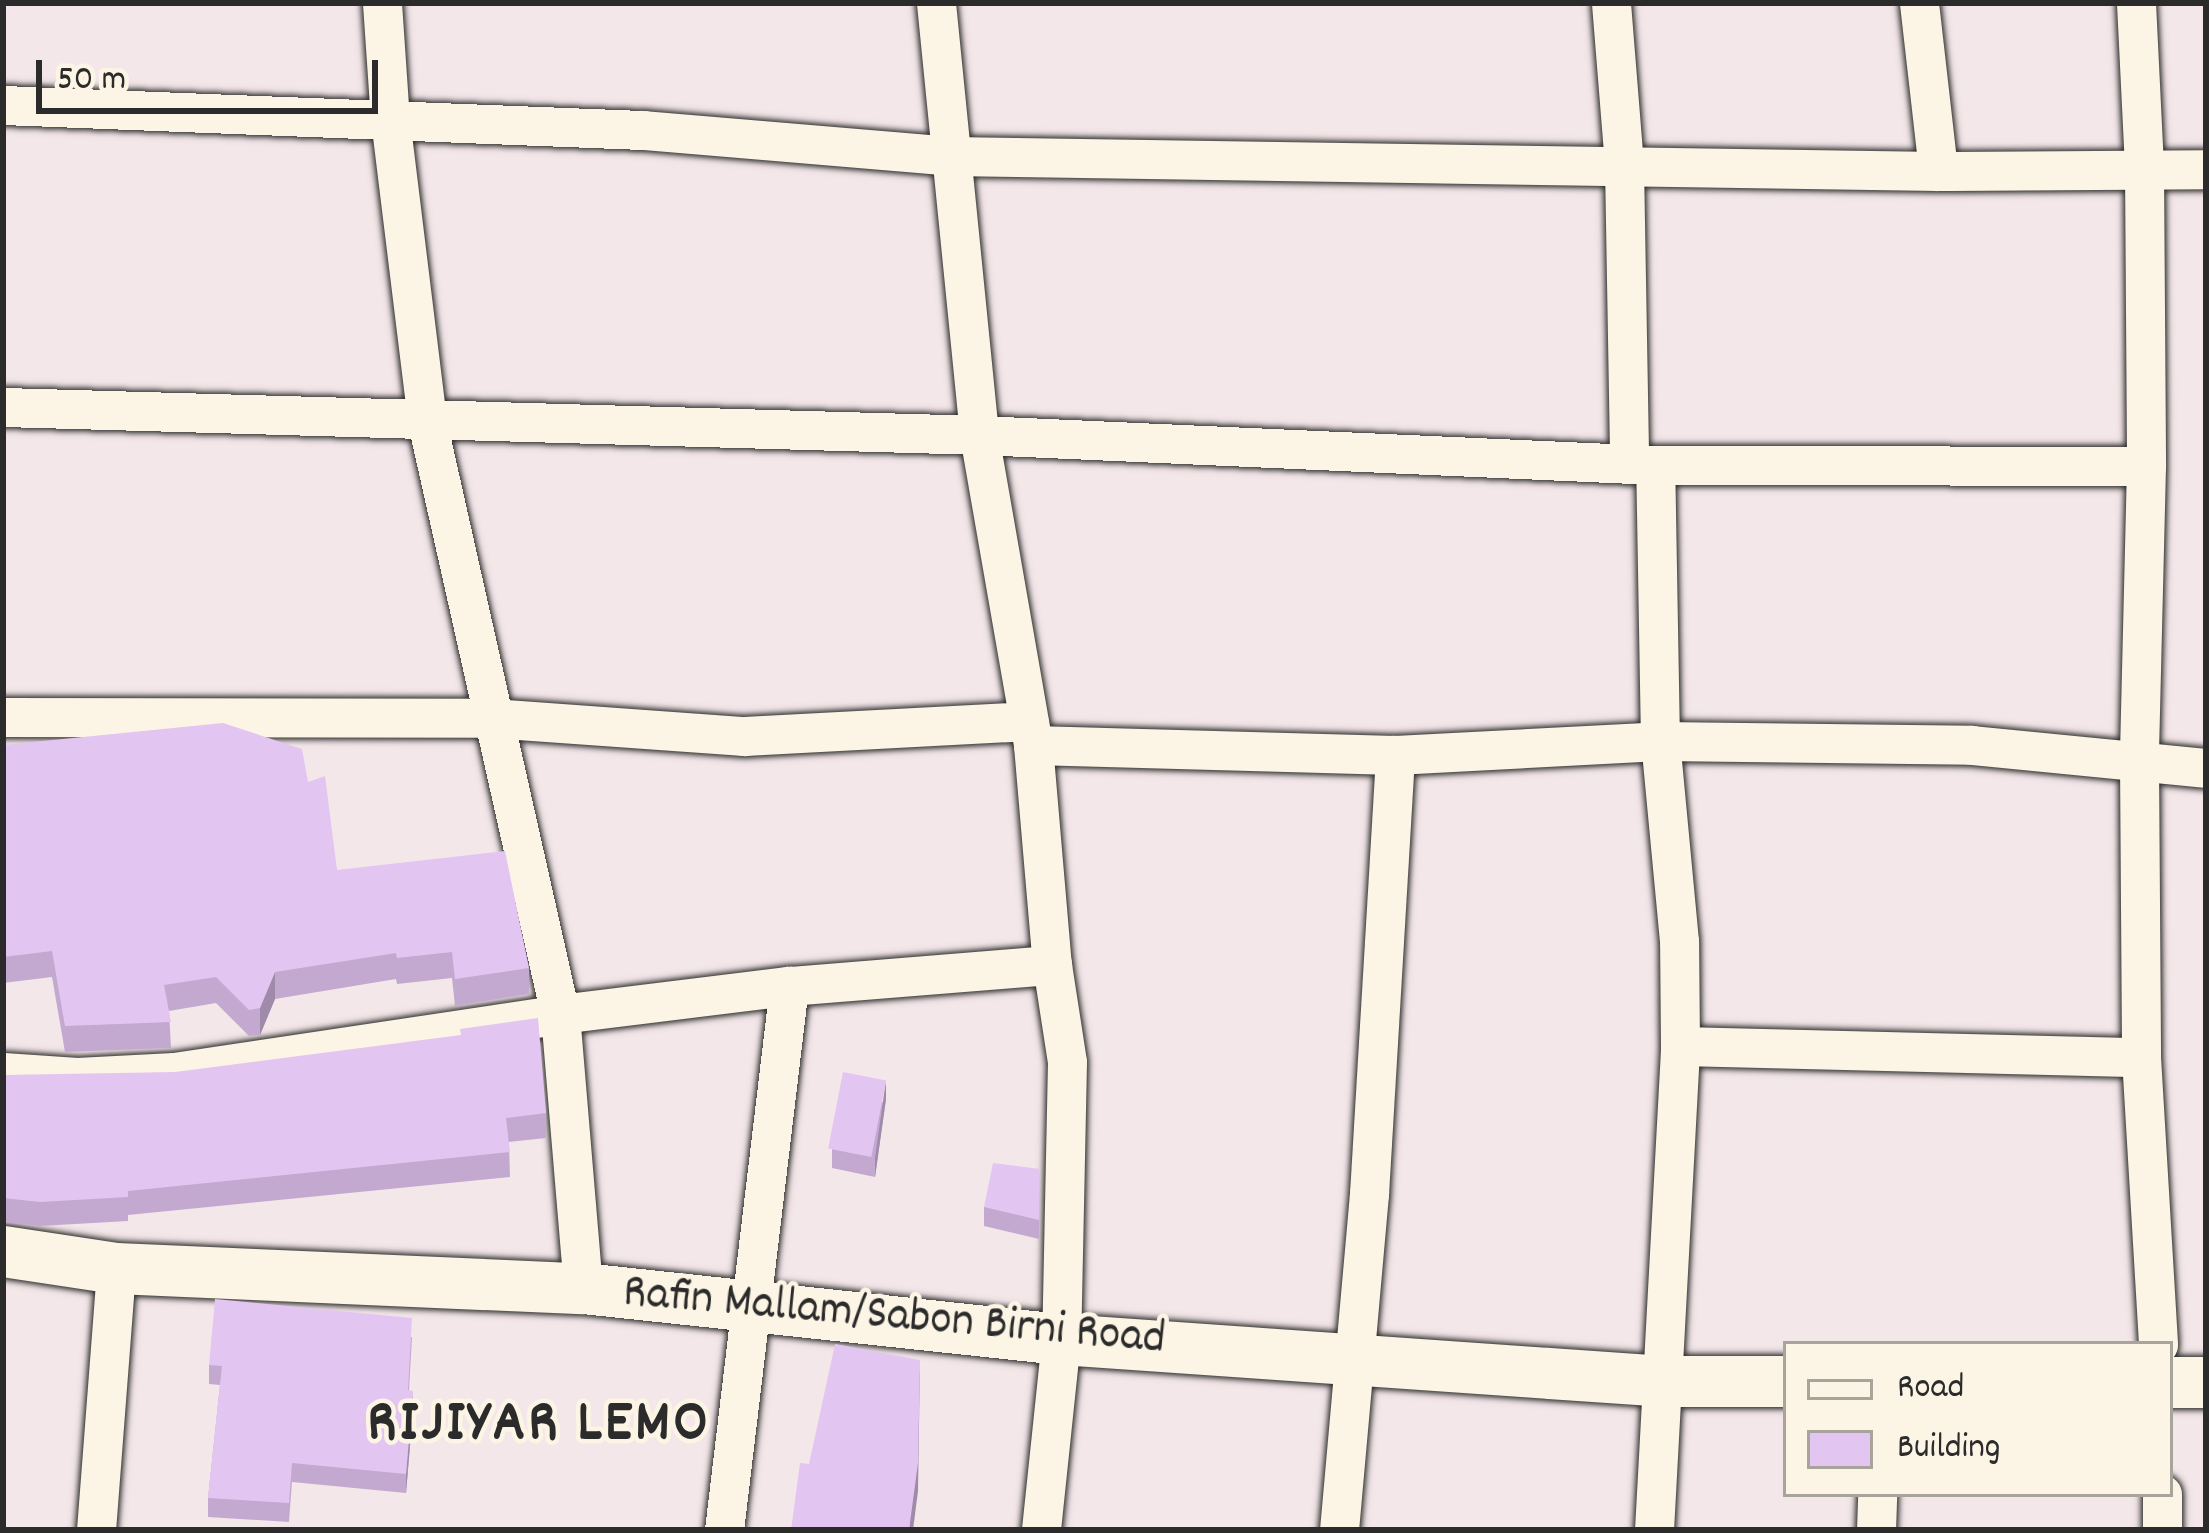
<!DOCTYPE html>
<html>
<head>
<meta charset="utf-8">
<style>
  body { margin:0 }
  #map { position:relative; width:2209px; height:1533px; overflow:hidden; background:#f4e7e9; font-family:Dekko,sans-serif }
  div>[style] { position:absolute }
  .roads { filter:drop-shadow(0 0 3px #2b2b2b) drop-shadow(0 0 3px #2b2b2b) }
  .minor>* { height:39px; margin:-19.5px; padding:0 19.5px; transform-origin:19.5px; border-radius:19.5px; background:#fcf5e5 }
  .tertiary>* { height:51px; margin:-25.5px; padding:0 25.5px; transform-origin:25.5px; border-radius:25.5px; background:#fcf5e5 }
  .wall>* { inset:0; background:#c3a9d0 }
  .shaded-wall>* { inset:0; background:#9f8aa9; transform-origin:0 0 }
  .building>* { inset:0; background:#e3c5f2; transform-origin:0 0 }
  span { translate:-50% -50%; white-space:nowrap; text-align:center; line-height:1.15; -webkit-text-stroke:9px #fcf5e5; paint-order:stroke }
  .street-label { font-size:48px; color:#2b2b2b }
  .district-label { font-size:60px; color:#2b2b2b; font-weight:700; letter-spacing:3px }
  .frame { position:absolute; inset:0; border:6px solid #2b2b2b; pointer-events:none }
  .legend { position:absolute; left:1783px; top:1341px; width:390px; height:156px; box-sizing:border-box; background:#fcf5e5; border:3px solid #a8a49b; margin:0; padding:15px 21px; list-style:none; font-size:36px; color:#2b2b2b }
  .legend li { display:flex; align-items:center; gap:24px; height:60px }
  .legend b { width:60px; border:3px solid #a8a49b }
  .scale { position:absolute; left:36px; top:60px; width:342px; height:54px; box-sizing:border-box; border:6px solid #2b2b2b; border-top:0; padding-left:15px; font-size:36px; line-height:42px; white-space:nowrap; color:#2b2b2b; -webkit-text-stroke:9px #fcf5e5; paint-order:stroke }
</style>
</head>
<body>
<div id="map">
  <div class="roads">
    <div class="minor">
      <i style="left:382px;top:3px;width:116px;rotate:86.1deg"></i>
      <i style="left:390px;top:119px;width:305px;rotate:83deg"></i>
      <i style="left:427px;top:422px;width:607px;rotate:77.34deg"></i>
      <i style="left:560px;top:1014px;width:275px;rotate:85.2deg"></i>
      <i style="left:936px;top:3px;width:434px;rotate:84.3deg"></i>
      <i style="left:979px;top:435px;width:315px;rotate:80.1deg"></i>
      <i style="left:1033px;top:745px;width:221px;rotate:85.1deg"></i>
      <i style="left:1052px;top:965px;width:98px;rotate:81.2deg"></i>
      <i style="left:1067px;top:1062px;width:277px;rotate:91.2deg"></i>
      <i style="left:1061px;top:1339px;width:192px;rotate:96deg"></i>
      <i style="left:1611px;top:3px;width:163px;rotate:85.4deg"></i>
      <i style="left:1624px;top:165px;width:296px;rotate:89deg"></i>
      <i style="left:1919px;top:3px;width:169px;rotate:83.5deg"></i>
      <i style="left:2136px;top:3px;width:164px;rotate:87.2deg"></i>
      <i style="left:2144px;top:167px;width:299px;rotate:89.6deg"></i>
      <i style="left:2146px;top:466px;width:295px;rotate:91.4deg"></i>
      <i style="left:2139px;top:761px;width:296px;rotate:89.6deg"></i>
      <i style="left:2141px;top:1057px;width:288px;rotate:86.6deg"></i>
      <i style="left:3px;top:105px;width:640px;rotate:2.24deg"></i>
      <i style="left:643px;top:130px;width:308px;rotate:4.8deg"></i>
      <i style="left:950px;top:156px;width:988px;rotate:0.87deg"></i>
      <i style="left:1938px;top:171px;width:268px;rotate:-0.4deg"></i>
      <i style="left:3px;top:407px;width:976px;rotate:1.64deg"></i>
      <i style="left:979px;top:435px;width:677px;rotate:2.54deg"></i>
      <i style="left:1655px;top:465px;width:491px;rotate:0.1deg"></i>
      <i style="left:3px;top:717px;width:488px;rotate:0.1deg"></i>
      <i style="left:491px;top:718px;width:254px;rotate:4.1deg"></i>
      <i style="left:744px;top:736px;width:285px;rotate:-3deg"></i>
      <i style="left:1033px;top:745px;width:362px;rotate:1.6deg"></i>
      <i style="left:1395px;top:755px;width:265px;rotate:-3deg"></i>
      <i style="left:1660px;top:741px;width:312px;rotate:0.7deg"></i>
      <i style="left:1972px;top:745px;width:235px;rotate:5.6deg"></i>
      <i style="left:1680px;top:1046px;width:461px;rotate:1.4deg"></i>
      <i style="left:3px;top:1072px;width:74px;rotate:3.9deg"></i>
      <i style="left:77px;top:1077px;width:97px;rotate:-3deg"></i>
      <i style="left:174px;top:1072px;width:390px;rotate:-8.5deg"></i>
      <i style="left:560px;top:1014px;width:231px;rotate:-7deg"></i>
      <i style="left:789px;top:986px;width:264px;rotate:-4.6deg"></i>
      <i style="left:2162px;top:1494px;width:36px;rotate:90deg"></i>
      <i style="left:96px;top:1530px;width:263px;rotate:-85.6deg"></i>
      <i style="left:724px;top:1530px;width:548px;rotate:-83.19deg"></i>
      <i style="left:1339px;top:1530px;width:337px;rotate:-84.9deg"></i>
      <i style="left:1369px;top:1194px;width:440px;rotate:-86.6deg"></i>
      <i style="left:1654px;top:1530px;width:485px;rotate:-86.9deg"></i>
      <i style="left:1680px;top:1046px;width:105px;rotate:-90.5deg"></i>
      <i style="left:1679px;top:941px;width:201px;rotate:-95.4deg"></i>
      <i style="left:1660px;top:741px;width:276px;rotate:-91deg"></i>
      <i style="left:1876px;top:1530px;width:36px;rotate:-88deg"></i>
    </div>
    <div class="tertiary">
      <i style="left:3px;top:1251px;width:114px;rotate:8.6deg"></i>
      <i style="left:116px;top:1268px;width:467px;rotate:2.5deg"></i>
      <i style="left:583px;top:1288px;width:481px;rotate:6.1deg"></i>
      <i style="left:1061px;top:1339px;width:604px;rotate:3.98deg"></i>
      <i style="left:1664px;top:1381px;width:122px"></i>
      <i style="left:2170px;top:1382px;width:36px"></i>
    </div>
  </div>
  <div class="wall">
    <i style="clip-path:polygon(3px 745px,308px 782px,337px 870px,529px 968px,529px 994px,455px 1006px,452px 978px,397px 984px,396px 979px,275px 999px,260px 1035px,249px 1036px,216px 1003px,169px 1011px,171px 1048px,65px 1052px,52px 977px,3px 983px)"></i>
    <i style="clip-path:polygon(3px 1075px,546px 1113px,546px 1138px,509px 1142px,510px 1177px,128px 1215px,128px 1221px,40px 1226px,3px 1222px)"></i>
    <i style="clip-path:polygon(886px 1099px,875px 1177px,832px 1168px,832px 1149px)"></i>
    <i style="clip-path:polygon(1040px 1169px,1039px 1239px,984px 1226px,984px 1207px)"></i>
    <i style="clip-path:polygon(412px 1337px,409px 1390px,413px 1410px,406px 1493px,292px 1482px,289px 1522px,208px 1517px,208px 1498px,220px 1385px,209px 1384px,209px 1365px)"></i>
  </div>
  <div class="shaded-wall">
    <i style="clip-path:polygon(275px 972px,275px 999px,260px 1035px,260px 1008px)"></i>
    <i style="clip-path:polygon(886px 1080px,886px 1099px,875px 1177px,875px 1158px)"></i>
    <i style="left:6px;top:1197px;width:24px;height:3px;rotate:90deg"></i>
    <i style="clip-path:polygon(920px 1360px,918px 1491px,913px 1530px,909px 1530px)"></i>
    <i style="clip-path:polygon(413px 1391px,413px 1410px,406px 1493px,406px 1474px)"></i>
  </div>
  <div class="building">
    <i style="clip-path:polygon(223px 723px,302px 749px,308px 782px,325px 776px,337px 870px,505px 851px,529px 968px,455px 979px,452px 952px,397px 958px,396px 953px,275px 972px,260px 1008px,249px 1010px,216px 977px,164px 985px,171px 1022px,65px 1026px,52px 951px,3px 957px,3px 745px)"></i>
    <i style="clip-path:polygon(538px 1018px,546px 1113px,506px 1118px,510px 1152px,128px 1191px,128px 1197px,40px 1202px,3px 1198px,3px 1075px,175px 1072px,461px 1035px,460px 1029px)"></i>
    <i style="left:843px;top:1072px;width:44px;height:78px;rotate:11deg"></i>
    <i style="clip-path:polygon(993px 1163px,1040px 1169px,1039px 1220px,984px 1207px)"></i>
    <i style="clip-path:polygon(215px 1299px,412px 1318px,408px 1390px,413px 1391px,406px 1474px,292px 1463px,289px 1503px,208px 1498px,222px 1366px,209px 1365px)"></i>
    <i style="clip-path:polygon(835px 1344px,920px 1360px,918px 1463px,909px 1530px,791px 1530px,800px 1463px,809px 1464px)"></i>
  </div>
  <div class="street-label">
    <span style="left:894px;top:1318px;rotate:5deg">Rafin Mallam/Sabon Birni Road</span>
  </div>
  <div class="district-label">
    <span style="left:539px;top:1426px">RIJIYAR LEMO</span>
  </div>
  <div class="frame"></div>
  <ul class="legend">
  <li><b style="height:15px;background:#fcf5e5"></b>Road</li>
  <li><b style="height:33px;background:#e3c5f2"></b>Building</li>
  </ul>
  <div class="scale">50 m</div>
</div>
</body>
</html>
